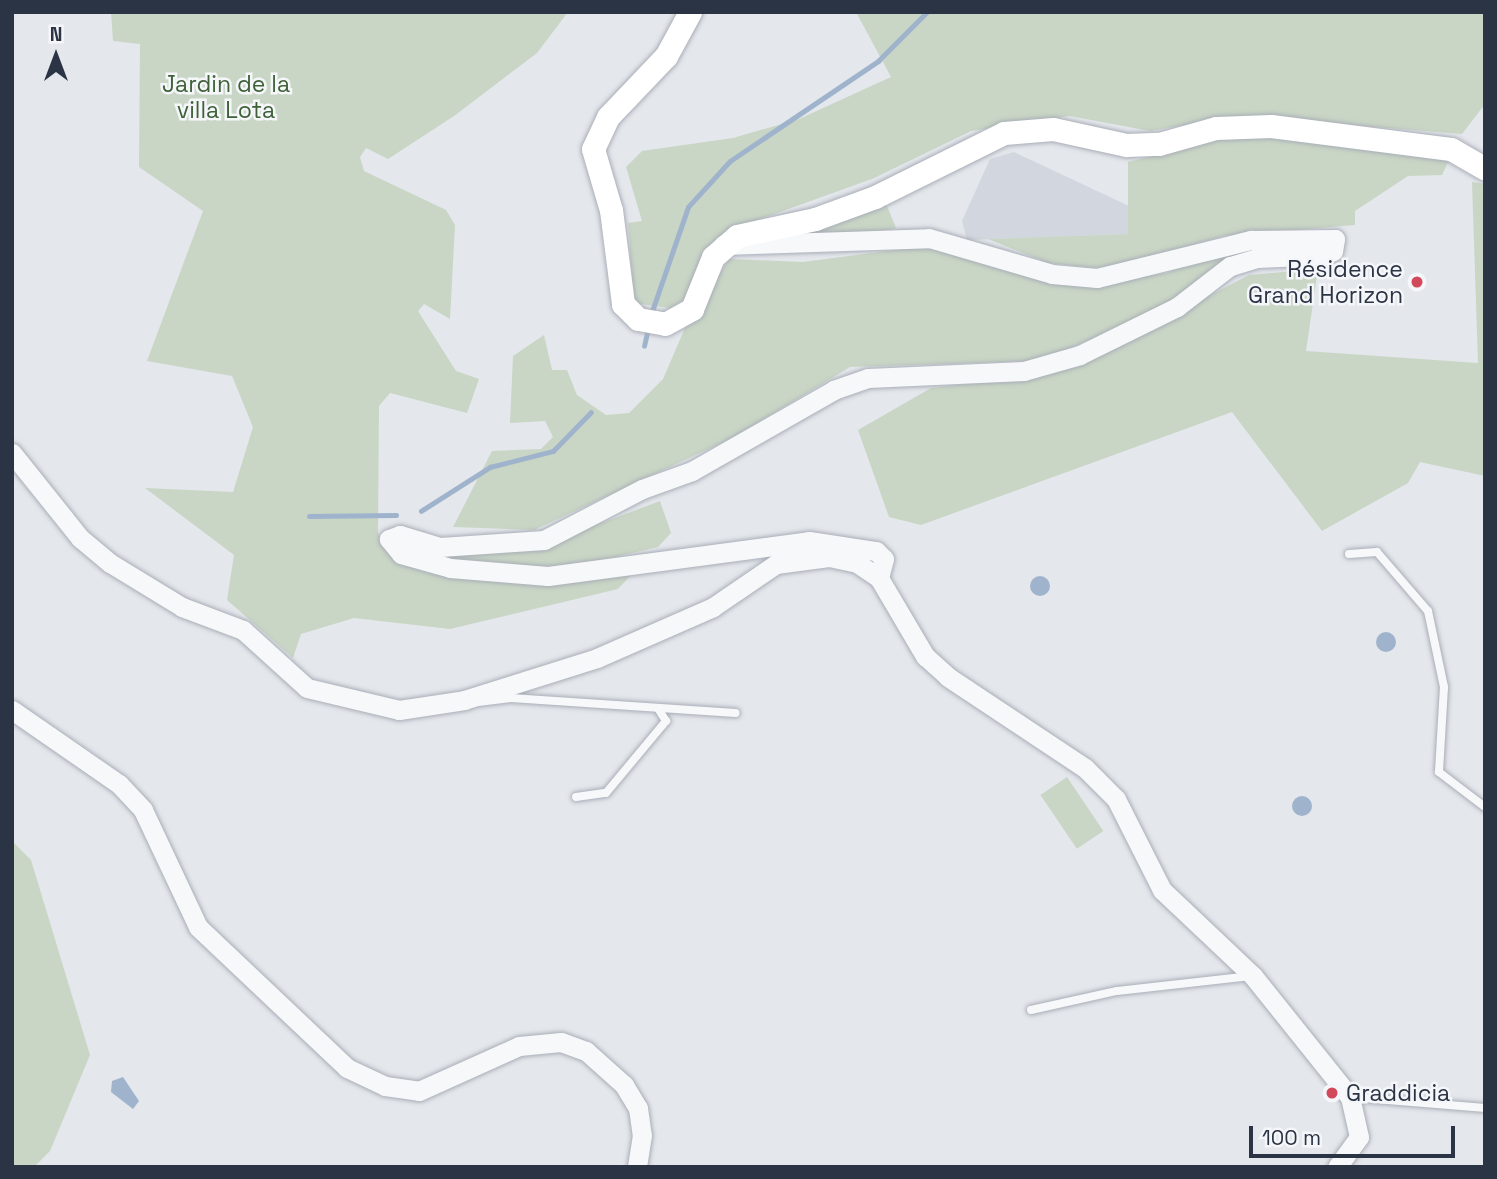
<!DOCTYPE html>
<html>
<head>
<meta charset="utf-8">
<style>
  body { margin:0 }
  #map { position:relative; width:1497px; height:1179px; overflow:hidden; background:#e4e7ec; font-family:"Space Grotesk",sans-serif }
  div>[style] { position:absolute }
  .built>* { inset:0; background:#d2d6de }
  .green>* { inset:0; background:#c9d6c5; transform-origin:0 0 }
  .water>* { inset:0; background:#9fb4cc }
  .round { border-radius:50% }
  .stream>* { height:4.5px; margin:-2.25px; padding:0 2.25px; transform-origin:2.25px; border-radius:2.25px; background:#9fb4cc }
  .roads { filter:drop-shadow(0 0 2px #a9aeb7) drop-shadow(0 0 2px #a9aeb7) }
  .service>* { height:8px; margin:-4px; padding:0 4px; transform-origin:4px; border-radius:4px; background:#f7f8fa }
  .tertiary>* { height:19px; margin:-9.5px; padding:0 9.5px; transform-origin:9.5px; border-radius:9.5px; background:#f7f8fa }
  .secondary>* { height:23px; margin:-11.5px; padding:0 11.5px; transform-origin:11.5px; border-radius:11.5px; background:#fff }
  .dots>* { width:19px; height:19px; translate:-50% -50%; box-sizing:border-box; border:4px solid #f4f6f9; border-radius:50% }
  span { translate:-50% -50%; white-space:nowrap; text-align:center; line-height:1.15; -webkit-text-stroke:5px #f4f6f9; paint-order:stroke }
  .park-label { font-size:23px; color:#3f6138 }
  .poi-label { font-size:23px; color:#2b3445 }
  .right { translate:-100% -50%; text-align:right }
  .left { translate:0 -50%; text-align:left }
  .frame { position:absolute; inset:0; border:14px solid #2b3445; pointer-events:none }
  .north { position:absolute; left:21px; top:21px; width:70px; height:70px; -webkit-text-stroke:5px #f4f6f9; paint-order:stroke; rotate:0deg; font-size:19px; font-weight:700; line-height:28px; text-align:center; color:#2b3445 }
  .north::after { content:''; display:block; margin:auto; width:24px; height:32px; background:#2b3445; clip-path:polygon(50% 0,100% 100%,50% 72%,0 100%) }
  .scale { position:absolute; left:1249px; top:1126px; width:206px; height:32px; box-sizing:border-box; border:4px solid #2b3445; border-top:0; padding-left:9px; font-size:21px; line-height:24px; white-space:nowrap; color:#2b3445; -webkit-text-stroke:5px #f4f6f9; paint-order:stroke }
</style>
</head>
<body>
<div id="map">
  <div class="built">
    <i style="clip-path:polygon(1014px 152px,1129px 206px,1128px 234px,967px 240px,962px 221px,990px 159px)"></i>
  </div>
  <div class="green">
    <i style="clip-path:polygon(111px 12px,568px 12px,537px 53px,454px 116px,388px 159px,366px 148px,360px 157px,364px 171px,446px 210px,455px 225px,450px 319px,424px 304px,418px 311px,456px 371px,479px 379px,467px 413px,390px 393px,379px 406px,378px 533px,386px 547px,467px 578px,565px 584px,637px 569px,618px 589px,450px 629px,354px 618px,301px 634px,293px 658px,227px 600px,234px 555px,145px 488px,233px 492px,253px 427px,232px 376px,147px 361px,203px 211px,139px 167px,140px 44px,113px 41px)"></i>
    <i style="clip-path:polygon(856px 12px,1485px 12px,1485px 104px,1462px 134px,1238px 116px,1150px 131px,1070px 116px,971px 131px,872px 179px,741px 226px,687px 298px,670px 308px,634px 303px,628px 223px,642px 221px,626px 167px,642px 151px,733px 138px,799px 119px,891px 77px)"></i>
    <i style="clip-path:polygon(1278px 135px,1450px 158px,1442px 175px,1408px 176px,1355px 211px,1355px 225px,1223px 236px,1139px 262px,1093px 268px,1048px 263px,988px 239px,1128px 234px,1128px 162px,1221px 139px)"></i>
    <i style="clip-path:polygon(1472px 182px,1485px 184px,1485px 476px,1420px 462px,1408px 483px,1322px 531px,1232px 412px,921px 525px,889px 517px,858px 430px,931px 388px,1032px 376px,1093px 356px,1249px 275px,1318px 269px,1306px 351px,1478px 363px)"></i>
    <i style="clip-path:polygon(885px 201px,896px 228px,869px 236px,808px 236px,809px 229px)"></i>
    <i style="clip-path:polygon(1290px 244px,1108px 333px,1036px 361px,850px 367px,734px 437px,534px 530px,453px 527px,492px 451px,541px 449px,553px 437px,545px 421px,510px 423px,513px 356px,544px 335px,552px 370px,567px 370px,577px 395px,606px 415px,629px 413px,663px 379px,685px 328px,729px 259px,803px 262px,933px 245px,1092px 284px,1167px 273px,1218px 253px)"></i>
    <i style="clip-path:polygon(660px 501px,671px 533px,658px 547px,564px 569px,440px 560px,441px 554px,530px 550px)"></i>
    <i style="left:1067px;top:777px;width:65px;height:32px;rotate:56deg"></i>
    <i style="clip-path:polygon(12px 841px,31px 860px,90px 1055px,50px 1151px,34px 1167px,12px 1167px)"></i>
  </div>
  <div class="water">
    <i class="round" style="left:1030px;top:576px;width:20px;height:20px"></i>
    <i class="round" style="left:1376px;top:632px;width:20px;height:20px"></i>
    <i class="round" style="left:1292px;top:796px;width:20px;height:20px"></i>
    <i style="clip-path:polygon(123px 1077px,139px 1101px,133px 1109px,111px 1092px,112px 1081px)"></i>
  </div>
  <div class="stream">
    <i style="left:651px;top:314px;width:113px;rotate:-70.9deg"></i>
    <i style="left:688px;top:207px;width:62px;rotate:-47.6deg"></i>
    <i style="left:730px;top:161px;width:179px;rotate:-34deg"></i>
    <i style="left:878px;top:61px;width:69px;rotate:-45deg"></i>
    <i style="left:644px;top:346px;width:17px;rotate:-77deg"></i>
    <i style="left:421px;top:511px;width:82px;rotate:-32.5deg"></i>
    <i style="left:490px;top:467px;width:65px;rotate:-14.3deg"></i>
    <i style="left:553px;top:451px;width:54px;rotate:-45.7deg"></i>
    <i style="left:309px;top:516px;width:87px;rotate:-0.7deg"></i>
  </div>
  <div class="roads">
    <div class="service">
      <i style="left:1349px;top:554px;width:28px;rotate:-4deg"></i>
      <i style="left:1377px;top:552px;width:78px;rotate:49.2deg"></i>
      <i style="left:1428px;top:611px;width:78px;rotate:78.1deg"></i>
      <i style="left:1444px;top:687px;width:85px;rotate:93.4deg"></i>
      <i style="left:1439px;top:772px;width:58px;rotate:37.3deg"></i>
      <i style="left:470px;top:703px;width:41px;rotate:-7deg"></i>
      <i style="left:511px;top:698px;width:225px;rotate:3.8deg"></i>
      <i style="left:576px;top:797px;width:30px;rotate:-8deg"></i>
      <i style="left:606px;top:793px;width:94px;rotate:-50.2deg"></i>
      <i style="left:666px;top:721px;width:15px;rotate:-122deg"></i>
      <i style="left:1031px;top:1010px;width:88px;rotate:-12.5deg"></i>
      <i style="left:1117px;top:991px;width:135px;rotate:-6.4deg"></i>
      <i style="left:1352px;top:1097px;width:133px;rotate:4.7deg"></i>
    </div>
    <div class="tertiary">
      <i style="left:723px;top:245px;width:206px;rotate:-1.9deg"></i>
      <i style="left:929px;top:238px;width:128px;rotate:16.3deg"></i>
      <i style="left:1052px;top:274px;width:45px;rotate:5.1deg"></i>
      <i style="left:1097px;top:278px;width:159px;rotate:-13.9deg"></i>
      <i style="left:1251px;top:240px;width:84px;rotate:-0.7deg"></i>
      <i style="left:1335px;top:239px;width:12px;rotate:99deg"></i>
      <i style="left:1333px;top:251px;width:10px;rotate:156deg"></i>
      <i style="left:1324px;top:255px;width:67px;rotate:177.4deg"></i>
      <i style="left:1257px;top:258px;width:28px;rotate:163deg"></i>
      <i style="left:1230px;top:266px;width:67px;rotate:142.3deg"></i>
      <i style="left:1177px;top:307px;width:108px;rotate:153.7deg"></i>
      <i style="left:1080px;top:355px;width:58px;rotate:164.1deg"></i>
      <i style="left:1024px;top:371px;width:156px;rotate:177.4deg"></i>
      <i style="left:868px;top:378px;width:36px;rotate:161deg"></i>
      <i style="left:834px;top:390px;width:163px;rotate:150.3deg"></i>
      <i style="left:692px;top:471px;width:53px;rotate:160.2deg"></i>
      <i style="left:642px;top:489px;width:110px;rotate:152.5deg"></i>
      <i style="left:544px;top:540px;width:104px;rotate:176.1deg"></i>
      <i style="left:440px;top:547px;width:42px;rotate:-163.3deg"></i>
      <i style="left:400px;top:535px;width:12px;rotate:160deg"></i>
      <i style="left:389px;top:539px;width:19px;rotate:51deg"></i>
      <i style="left:401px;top:554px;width:51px;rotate:15.9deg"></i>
      <i style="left:450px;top:568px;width:98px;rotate:4.7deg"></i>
      <i style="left:548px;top:576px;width:263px;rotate:-7.6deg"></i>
      <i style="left:809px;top:541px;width:68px;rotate:8.5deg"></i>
      <i style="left:876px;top:551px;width:11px;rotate:45deg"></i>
      <i style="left:884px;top:559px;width:20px;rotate:105deg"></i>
      <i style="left:12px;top:453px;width:109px;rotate:51.3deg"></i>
      <i style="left:80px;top:538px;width:39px;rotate:40deg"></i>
      <i style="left:110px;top:563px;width:84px;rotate:31.4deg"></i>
      <i style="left:182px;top:607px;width:65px;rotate:20.7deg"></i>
      <i style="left:243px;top:630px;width:86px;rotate:42.2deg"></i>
      <i style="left:307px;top:688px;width:95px;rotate:13.4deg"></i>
      <i style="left:399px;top:710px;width:66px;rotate:-8.7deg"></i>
      <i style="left:464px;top:700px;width:139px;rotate:-17.5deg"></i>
      <i style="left:597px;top:658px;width:127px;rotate:-23.7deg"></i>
      <i style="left:713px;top:607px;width:76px;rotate:-34.3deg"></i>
      <i style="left:776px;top:564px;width:53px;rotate:-7.5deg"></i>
      <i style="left:829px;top:557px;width:29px;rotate:12deg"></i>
      <i style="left:857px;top:563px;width:27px;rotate:34deg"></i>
      <i style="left:879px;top:578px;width:91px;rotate:59.5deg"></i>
      <i style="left:925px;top:656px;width:31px;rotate:42deg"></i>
      <i style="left:948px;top:677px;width:164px;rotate:33.6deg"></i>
      <i style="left:1085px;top:768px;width:44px;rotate:45deg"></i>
      <i style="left:1116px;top:799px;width:102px;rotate:63.2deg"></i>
      <i style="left:1162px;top:890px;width:125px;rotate:43.4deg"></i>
      <i style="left:1253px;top:976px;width:155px;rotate:51.3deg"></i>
      <i style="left:1350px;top:1097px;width:41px;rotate:77.3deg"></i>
      <i style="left:1359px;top:1137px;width:37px;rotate:126deg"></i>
      <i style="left:12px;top:710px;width:130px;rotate:34.7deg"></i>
      <i style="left:119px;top:784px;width:35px;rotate:47deg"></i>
      <i style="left:143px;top:810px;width:129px;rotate:64.8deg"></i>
      <i style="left:198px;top:927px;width:205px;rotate:43.4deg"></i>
      <i style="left:347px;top:1068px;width:42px;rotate:25.3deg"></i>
      <i style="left:385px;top:1086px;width:34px;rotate:8deg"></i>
      <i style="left:419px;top:1091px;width:110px;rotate:-24.2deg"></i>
      <i style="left:519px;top:1046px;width:42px;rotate:-5.4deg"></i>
      <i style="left:561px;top:1042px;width:27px;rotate:20deg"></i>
      <i style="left:586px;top:1051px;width:51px;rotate:41.8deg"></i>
      <i style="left:624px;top:1085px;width:27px;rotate:59deg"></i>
      <i style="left:638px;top:1108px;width:27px;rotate:82deg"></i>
      <i style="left:642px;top:1135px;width:32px;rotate:99deg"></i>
    </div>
    <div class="secondary">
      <i style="left:690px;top:12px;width:50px;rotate:118.6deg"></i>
      <i style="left:666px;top:56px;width:84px;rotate:133.6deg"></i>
      <i style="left:608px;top:117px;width:35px;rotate:115deg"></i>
      <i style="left:593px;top:149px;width:64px;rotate:73.6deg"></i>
      <i style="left:611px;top:210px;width:95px;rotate:82.7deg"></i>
      <i style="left:623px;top:304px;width:21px;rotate:45deg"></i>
      <i style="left:638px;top:319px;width:27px;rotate:10deg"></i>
      <i style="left:665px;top:324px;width:31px;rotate:-29deg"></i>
      <i style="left:692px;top:309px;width:56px;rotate:-68deg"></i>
      <i style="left:713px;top:257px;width:32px;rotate:-41deg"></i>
      <i style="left:737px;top:236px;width:80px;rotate:-12.3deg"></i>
      <i style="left:815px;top:219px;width:64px;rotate:-20.1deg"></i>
      <i style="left:875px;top:197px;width:144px;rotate:-26.4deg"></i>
      <i style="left:1004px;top:133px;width:49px;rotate:-4.7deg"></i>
      <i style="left:1053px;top:129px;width:75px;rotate:12.4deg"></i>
      <i style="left:1126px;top:145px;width:33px;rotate:-2deg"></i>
      <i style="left:1159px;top:144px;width:59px;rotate:-15.7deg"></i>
      <i style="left:1216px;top:128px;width:55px;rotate:-2.1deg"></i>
      <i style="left:1271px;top:126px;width:181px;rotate:7.3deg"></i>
      <i style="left:1451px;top:149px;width:39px;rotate:30deg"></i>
    </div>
  </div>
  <div class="dots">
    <i style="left:1417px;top:282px;background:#d1495b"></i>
    <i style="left:1332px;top:1093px;background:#d1495b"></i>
  </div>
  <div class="park-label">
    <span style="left:226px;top:97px">Jardin de la<br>villa Lota</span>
  </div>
  <div class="poi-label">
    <span class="right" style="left:1403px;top:282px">Résidence<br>Grand Horizon</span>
    <span class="left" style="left:1346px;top:1093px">Graddicia</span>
  </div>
  <div class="frame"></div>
  <div class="north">N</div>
  <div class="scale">100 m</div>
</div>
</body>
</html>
